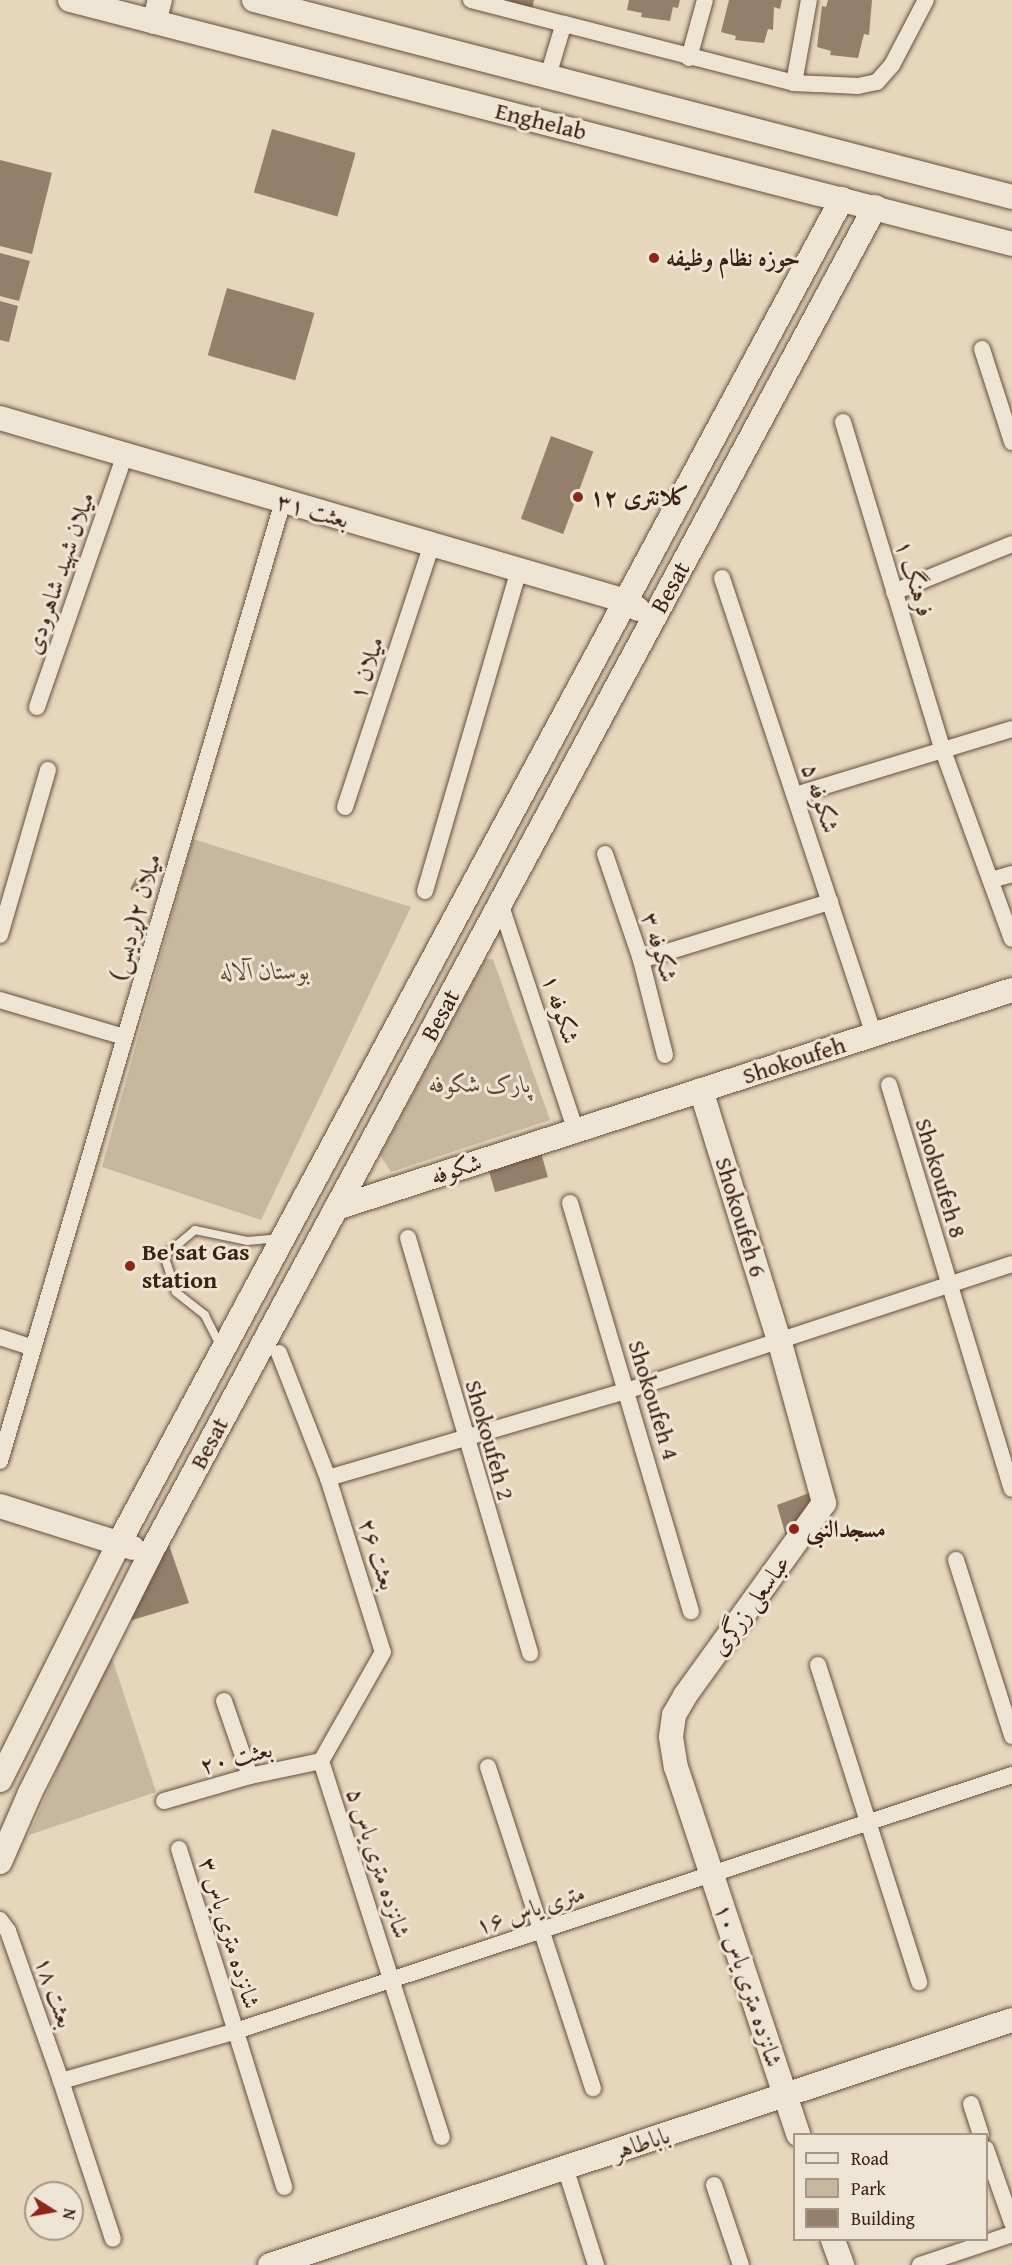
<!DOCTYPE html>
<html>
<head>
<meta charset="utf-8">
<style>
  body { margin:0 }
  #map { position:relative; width:1012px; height:2265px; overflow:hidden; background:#e5d6bc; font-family:"Gentium Book Plus",Amiri,serif }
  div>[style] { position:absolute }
  .green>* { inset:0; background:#c8b79f }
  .building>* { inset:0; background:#947f6b; transform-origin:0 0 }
  .roads { filter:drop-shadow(0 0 2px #674e3e) drop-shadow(0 0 2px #674e3e) }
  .lane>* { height:8px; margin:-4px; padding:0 4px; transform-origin:4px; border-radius:4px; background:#eee4d3 }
  .street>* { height:16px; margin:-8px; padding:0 8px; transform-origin:8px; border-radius:8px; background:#eee4d3 }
  .secondary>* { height:24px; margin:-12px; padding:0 12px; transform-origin:12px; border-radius:12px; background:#eee4d3 }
  .dots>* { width:16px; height:16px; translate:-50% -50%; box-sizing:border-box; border:3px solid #eee4d3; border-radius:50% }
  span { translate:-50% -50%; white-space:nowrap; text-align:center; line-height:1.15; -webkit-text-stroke:6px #eee4d3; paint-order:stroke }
  .street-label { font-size:24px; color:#3d2014 }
  .poi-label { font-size:24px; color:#3d2014; font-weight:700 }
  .left { translate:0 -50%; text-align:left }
  .park-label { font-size:24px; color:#604637; font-style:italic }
  .legend { position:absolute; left:793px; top:2133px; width:195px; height:108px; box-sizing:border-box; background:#eee4d3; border:2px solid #a79687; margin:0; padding:8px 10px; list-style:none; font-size:18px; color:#3d2014 }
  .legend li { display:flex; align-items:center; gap:12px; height:30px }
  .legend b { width:30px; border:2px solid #a79687 }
  .north { position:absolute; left:24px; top:2181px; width:60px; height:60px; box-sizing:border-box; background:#eee4d3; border:2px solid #a79687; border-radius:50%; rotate:101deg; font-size:16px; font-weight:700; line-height:24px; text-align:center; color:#3d2014 }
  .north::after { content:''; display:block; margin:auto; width:21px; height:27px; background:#8f2418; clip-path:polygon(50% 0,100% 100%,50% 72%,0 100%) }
</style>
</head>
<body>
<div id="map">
  <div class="green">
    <i style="clip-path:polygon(193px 839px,411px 907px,261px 1220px,102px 1167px)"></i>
    <i style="clip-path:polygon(485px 959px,493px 959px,550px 1120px,391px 1172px,380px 1155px)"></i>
    <i style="clip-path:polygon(111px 1655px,156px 1792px,29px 1835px,105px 1659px)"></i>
  </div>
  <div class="building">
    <i style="clip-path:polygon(501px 0,534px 0,532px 9px)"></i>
    <i style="clip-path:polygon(629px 0,680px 0,678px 8px,673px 7px,670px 21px,641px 17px,642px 13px,627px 10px)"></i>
    <i style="clip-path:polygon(729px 0,782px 0,780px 9px,774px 7px,773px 30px,768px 29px,764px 43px,735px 40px,736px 36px,721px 32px)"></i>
    <i style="clip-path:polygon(828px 0,872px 0,869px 35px,864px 34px,858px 58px,830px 55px,831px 51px,817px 47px,822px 6px,826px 7px)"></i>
    <i style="left:272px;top:129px;width:87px;height:66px;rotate:16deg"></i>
    <i style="clip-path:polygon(0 160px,52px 173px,32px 254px,0 246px)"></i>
    <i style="clip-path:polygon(0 253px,30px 261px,19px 301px,0 296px)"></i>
    <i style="left:227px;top:288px;width:91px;height:70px;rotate:16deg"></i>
    <i style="clip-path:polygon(0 301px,18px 306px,9px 342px,0 340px)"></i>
    <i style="left:551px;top:436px;width:45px;height:88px;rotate:20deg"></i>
    <i style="clip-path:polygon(136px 878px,152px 880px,137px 888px,143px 896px,130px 889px)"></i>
    <i style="left:541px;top:1153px;width:25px;height:55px;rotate:74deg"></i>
    <i style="clip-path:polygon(812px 1492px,818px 1511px,789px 1547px,777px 1505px)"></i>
    <i style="clip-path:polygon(169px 1545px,189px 1603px,129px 1621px)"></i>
  </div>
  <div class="roads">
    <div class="lane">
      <i style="left:221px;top:1347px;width:36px;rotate:-117deg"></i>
      <i style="left:205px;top:1315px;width:37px;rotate:-142deg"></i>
      <i style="left:176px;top:1292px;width:38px;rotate:-108deg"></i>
      <i style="left:164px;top:1256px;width:40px;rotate:-40deg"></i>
      <i style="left:195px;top:1230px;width:53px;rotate:11.9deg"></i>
      <i style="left:247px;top:1241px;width:33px;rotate:-5deg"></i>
    </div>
    <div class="street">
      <i style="left:471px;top:0;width:333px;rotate:14.4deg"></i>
      <i style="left:794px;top:83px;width:64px;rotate:2.7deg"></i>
      <i style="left:858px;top:86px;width:19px;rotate:-12deg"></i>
      <i style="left:877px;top:82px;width:23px;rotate:-49deg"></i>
      <i style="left:892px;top:65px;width:73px;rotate:-62.4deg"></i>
      <i style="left:689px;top:58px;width:60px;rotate:-74.6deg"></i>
      <i style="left:548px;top:76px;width:52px;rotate:-73.3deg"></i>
      <i style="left:794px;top:83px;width:84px;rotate:-79.8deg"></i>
      <i style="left:982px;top:349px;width:98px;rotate:72.1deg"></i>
      <i style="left:843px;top:422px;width:341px;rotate:73.1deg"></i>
      <i style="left:942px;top:748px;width:203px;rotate:69.9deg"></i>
      <i style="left:722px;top:578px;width:482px;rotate:71.6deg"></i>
      <i style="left:894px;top:592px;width:127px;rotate:-22.1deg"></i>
      <i style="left:37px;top:707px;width:268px;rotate:-70.8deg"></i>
      <i style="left:795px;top:795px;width:227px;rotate:-16.9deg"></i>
      <i style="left:345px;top:807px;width:277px;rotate:-71.7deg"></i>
      <i style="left:605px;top:854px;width:112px;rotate:71.2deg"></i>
      <i style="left:641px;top:960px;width:98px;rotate:75.8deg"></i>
      <i style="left:991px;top:880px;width:22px;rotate:-16deg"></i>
      <i style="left:425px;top:891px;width:334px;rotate:-73.7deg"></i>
      <i style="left:500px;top:903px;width:240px;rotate:71.6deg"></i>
      <i style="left:0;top:935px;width:172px;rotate:-73.8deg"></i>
      <i style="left:641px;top:960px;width:198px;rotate:-17.1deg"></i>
      <i style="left:0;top:1000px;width:129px;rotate:16.6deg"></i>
      <i style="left:889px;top:1085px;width:422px;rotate:73.1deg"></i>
      <i style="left:570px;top:1203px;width:426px;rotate:73.5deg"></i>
      <i style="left:408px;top:1238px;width:433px;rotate:73.6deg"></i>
      <i style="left:0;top:1337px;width:35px;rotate:18deg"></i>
      <i style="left:279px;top:1353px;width:134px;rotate:68.6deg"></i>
      <i style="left:328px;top:1478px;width:182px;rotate:72.5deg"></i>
      <i style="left:383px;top:1652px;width:125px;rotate:119.6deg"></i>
      <i style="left:0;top:1461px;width:1001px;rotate:-73.57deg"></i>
      <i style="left:328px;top:1478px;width:310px;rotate:-16.3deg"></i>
      <i style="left:626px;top:1391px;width:406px;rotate:-18.2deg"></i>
      <i style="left:956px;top:1560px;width:185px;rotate:72.3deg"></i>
      <i style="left:818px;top:1665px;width:333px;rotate:72.3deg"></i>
      <i style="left:224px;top:1701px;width:79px;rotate:70.9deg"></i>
      <i style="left:321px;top:1761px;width:395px;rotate:72.2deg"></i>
      <i style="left:488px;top:1767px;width:338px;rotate:71.9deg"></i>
      <i style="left:164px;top:1801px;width:90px;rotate:-16.2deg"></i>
      <i style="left:250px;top:1776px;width:73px;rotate:-11.9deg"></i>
      <i style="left:179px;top:1849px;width:354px;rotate:72.7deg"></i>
      <i style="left:0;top:1920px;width:14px;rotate:54deg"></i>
      <i style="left:8px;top:1931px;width:159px;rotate:70.5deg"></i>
      <i style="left:61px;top:2081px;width:166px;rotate:71.8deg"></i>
      <i style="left:61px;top:2081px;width:182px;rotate:-15.9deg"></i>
      <i style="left:236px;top:2031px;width:817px;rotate:-18.26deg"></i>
      <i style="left:971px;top:2104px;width:32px;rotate:72deg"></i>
      <i style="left:986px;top:2149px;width:78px;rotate:70.6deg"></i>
      <i style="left:565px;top:2167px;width:103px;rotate:72.4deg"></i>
      <i style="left:714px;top:2185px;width:84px;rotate:71.4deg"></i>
      <i style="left:920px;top:2265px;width:97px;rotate:-18.6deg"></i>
    </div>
    <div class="secondary">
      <i style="left:70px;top:0;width:973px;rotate:14.52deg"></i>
      <i style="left:254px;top:0;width:783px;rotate:14.57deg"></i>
      <i style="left:154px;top:22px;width:23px;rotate:-75deg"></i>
      <i style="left:0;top:418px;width:652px;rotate:16.3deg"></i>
      <i style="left:626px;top:601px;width:14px;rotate:34deg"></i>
      <i style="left:701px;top:1090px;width:265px;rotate:72.7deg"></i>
      <i style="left:780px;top:1343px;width:166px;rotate:74.6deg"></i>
      <i style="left:824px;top:1503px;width:238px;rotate:125.8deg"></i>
      <i style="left:685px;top:1696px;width:22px;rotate:120deg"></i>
      <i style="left:674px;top:1715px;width:22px;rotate:98deg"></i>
      <i style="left:671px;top:1737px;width:30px;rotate:81deg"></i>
      <i style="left:676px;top:1767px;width:387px;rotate:71.6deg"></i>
      <i style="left:336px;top:1208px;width:710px;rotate:-17.87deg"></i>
      <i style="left:0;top:1506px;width:139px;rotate:17.5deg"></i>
      <i style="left:0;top:1780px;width:267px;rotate:-63.3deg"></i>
      <i style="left:120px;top:1541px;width:1524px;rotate:-61.72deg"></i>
      <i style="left:0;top:1862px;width:75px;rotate:-66.5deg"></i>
      <i style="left:30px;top:1793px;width:265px;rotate:-63.3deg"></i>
      <i style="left:149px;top:1556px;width:1532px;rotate:-61.71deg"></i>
      <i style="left:833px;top:2240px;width:27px;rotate:70deg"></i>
      <i style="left:270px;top:2265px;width:781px;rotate:-18.27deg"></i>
    </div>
  </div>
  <div class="dots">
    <i style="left:654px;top:258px;background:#8f2418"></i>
    <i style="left:578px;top:497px;background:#8f2418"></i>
    <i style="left:130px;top:1266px;background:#8f2418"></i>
    <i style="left:794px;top:1529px;background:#8f2418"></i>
  </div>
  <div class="street-label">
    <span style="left:541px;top:121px;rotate:14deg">Enghelab</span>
    <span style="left:313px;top:510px;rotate:16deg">بعثت ۳۱</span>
    <span style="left:59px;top:573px;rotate:-71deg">میلان شهید شاهرودی</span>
    <span style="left:915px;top:578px;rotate:73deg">فرهنگ ۱</span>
    <span style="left:670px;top:587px;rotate:-61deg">Besat</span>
    <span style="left:366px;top:668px;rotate:-72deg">میلان ۱</span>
    <span style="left:821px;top:798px;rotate:72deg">شکوفه ۵</span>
    <span style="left:135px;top:917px;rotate:-74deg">میلان ۲(پردیس)</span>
    <span style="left:660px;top:947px;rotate:73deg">شکوفه ۳</span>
    <span style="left:561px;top:1009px;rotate:72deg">شکوفه ۱</span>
    <span style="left:440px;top:1015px;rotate:-62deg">Besat</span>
    <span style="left:794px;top:1060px;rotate:-18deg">Shokoufeh</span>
    <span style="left:456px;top:1169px;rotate:-18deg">شکوفه</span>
    <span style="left:941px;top:1178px;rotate:73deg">Shokoufeh 8</span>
    <span style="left:741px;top:1217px;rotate:73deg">Shokoufeh 6</span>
    <span style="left:654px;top:1400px;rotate:73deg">Shokoufeh 4</span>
    <span style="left:490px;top:1440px;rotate:74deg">Shokoufeh 2</span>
    <span style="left:209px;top:1443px;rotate:-62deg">Besat</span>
    <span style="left:378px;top:1554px;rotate:72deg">بعثت ۲۶</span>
    <span style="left:750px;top:1605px;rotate:-54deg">عباسعلی زرگری</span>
    <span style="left:236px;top:1757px;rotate:-14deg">بعثت ۲۰</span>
    <span style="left:379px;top:1863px;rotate:72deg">شانزده متری یاس ۵</span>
    <span style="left:530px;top:1909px;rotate:-18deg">۱۶ متری یاس</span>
    <span style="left:230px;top:1933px;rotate:73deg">شانزده متری یاس ۳</span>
    <span style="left:749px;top:1985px;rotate:72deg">شانزده متری یاس ۱۰</span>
    <span style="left:55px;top:1992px;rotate:71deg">بعثت ۱۸</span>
    <span style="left:641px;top:2143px;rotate:-18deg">باباطاهر</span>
  </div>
  <div class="poi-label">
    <span class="left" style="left:666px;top:258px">حوزه نظام وظیفه</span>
    <span class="left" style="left:590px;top:497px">کلانتری ۱۲</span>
    <span class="left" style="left:142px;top:1266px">Be'sat Gas<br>station</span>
    <span class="left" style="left:806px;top:1529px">مسجدالنبی</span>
  </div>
  <div class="park-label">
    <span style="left:265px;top:971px">بوستان آلاله</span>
    <span style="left:480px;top:1084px">پارک شکوفه</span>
  </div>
  <ul class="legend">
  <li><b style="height:8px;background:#eee4d3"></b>Road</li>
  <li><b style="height:16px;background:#c8b79f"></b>Park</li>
  <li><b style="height:16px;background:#947f6b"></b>Building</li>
  </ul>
  <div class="north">N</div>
</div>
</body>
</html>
